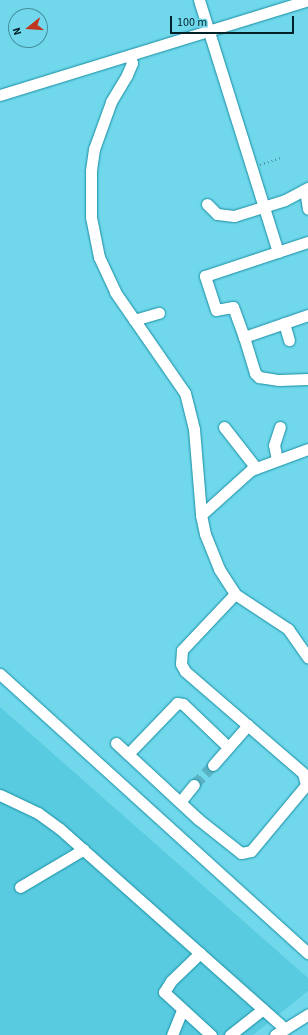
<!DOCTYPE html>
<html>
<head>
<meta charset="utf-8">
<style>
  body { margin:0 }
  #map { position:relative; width:308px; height:1035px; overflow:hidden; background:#71d8ec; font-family:"Source Sans 3",sans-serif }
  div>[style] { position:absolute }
  .built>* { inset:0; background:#59cbe0 }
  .minor-tunnel>* { height:11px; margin-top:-5.5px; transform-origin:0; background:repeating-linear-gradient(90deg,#5ab3c5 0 11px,transparent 0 16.5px) }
  .path>* { height:1.5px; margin-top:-0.75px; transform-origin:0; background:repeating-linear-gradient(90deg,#438d9c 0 1px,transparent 0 4px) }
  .roads { filter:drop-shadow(0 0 1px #188fa2) drop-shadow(0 0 1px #188fa2) }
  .minor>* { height:11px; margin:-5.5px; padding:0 5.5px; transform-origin:5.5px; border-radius:5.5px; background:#fff }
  span { translate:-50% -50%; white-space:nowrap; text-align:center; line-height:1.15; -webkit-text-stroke:3.5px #71d8ec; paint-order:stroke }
  .north { position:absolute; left:8px; top:8px; width:40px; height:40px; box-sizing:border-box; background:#71d8ec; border:1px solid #448f9d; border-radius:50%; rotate:253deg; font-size:11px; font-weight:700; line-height:16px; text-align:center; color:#002127 }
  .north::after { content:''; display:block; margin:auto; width:14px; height:18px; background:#c1361e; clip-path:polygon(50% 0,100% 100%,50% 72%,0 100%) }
  .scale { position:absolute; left:170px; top:16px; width:124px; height:18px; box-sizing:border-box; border:2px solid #002127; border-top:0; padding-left:5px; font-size:12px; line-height:14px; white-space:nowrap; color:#002127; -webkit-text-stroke:3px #71d8ec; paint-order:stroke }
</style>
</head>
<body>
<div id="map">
  <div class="built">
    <i style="clip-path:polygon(0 707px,308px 978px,308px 991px,253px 1035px,0 1035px)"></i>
  </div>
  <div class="minor-tunnel">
    <i style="left:194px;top:785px;width:28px;rotate:-46deg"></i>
  </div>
  <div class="path">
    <i style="left:260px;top:165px;width:21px;rotate:-19deg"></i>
  </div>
  <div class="roads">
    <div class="minor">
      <i style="left:199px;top:0;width:264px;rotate:72.6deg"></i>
      <i style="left:130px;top:55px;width:8px;rotate:76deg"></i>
      <i style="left:132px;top:63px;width:13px;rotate:113deg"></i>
      <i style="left:127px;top:75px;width:31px;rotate:121deg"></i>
      <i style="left:111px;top:102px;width:50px;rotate:109.9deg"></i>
      <i style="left:94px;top:149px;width:22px;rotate:98deg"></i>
      <i style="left:91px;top:171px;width:46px;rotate:90deg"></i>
      <i style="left:91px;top:217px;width:41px;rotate:78.7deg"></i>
      <i style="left:99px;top:257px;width:38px;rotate:65deg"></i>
      <i style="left:115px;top:292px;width:123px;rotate:55.3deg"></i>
      <i style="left:185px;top:393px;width:37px;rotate:76deg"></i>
      <i style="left:194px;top:429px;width:86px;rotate:85.3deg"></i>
      <i style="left:201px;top:515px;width:19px;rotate:78deg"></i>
      <i style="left:205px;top:534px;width:38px;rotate:68deg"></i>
      <i style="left:219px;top:569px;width:30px;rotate:57deg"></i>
      <i style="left:235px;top:594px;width:64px;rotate:33.4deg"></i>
      <i style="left:288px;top:629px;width:35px;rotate:55deg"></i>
      <i style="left:0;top:95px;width:322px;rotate:-17.1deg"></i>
      <i style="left:305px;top:190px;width:19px;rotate:81deg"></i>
      <i style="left:207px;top:204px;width:14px;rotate:45deg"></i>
      <i style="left:217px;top:214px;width:17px;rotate:7deg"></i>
      <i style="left:234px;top:216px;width:53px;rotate:-17.4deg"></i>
      <i style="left:285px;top:200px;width:26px;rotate:-28deg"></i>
      <i style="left:308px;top:315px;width:68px;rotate:161deg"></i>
      <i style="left:244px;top:337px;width:38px;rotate:73deg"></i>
      <i style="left:255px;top:373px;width:6px;rotate:45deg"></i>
      <i style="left:259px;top:377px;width:20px;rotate:9deg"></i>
      <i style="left:279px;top:380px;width:29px;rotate:-2deg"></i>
      <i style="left:134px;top:320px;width:26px;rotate:-16deg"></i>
      <i style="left:284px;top:323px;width:18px;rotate:74deg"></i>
      <i style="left:244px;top:337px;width:32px;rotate:-110deg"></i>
      <i style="left:233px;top:307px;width:17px;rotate:170deg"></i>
      <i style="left:216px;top:310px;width:36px;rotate:-108deg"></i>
      <i style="left:205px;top:276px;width:108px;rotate:-18.3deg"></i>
      <i style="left:224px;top:427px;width:52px;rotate:52deg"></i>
      <i style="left:277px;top:460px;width:15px;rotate:-101deg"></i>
      <i style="left:274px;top:445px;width:19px;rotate:-72deg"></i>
      <i style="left:201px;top:515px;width:67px;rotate:-42deg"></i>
      <i style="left:251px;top:470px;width:61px;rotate:-20.2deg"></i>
      <i style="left:0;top:674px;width:416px;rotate:42.2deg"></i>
      <i style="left:116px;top:743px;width:112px;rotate:42.8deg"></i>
      <i style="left:198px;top:819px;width:55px;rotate:38.3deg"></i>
      <i style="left:241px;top:853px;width:10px;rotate:-11deg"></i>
      <i style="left:251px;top:851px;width:86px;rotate:-50.2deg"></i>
      <i style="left:306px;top:785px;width:12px;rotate:-104deg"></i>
      <i style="left:303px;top:773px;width:156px;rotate:-139.2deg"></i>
      <i style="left:185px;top:671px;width:8px;rotate:-120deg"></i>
      <i style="left:181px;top:664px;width:14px;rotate:-86deg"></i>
      <i style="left:182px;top:650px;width:77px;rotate:-46.6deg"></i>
      <i style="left:128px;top:754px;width:71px;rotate:-46.1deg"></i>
      <i style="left:177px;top:703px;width:6px;rotate:9deg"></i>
      <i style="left:183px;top:704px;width:62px;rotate:43.7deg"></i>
      <i style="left:213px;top:765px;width:53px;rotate:-48.8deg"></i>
      <i style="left:0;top:795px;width:42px;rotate:25.3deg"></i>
      <i style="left:38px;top:813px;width:27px;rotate:36deg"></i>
      <i style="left:60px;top:829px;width:301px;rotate:41.6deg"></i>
      <i style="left:180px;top:802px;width:22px;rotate:-51deg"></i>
      <i style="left:20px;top:887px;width:74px;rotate:-30.7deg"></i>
      <i style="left:200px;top:953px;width:40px;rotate:136deg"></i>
      <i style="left:171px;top:981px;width:13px;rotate:122deg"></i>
      <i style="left:164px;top:992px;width:64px;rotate:42.5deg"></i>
      <i style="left:172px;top:1035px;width:27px;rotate:-68deg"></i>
      <i style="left:230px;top:1035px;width:42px;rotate:-38.2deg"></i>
      <i style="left:275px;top:1035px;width:39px;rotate:-32deg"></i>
    </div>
  </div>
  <div class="north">N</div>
  <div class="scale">100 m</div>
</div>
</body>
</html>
